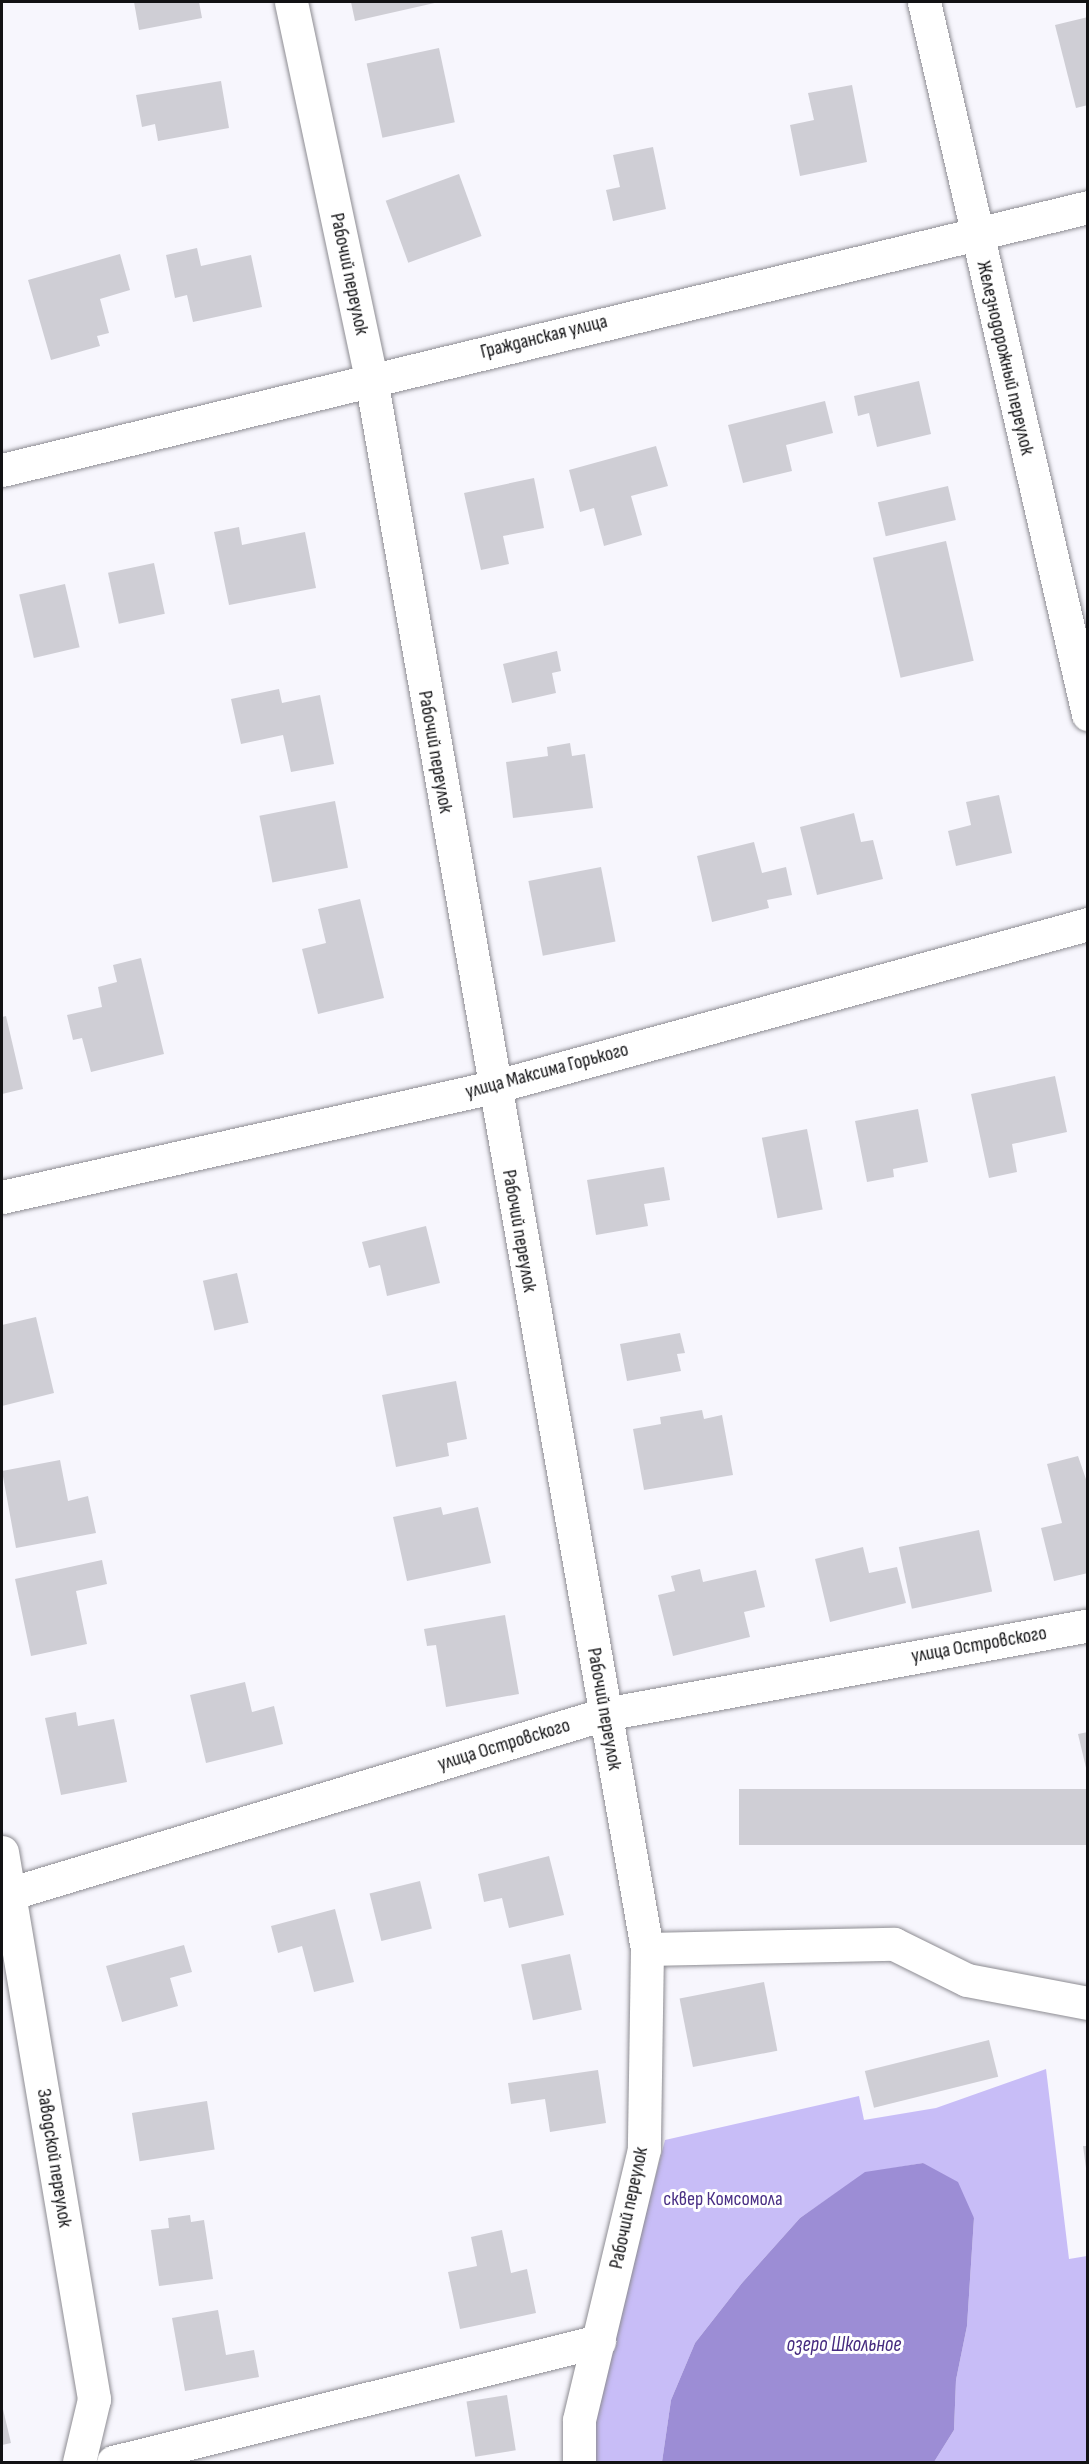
<!DOCTYPE html>
<html>
<head>
<meta charset="utf-8">
<style>
  body { margin:0 }
  #map { position:relative; width:1089px; height:2464px; overflow:hidden; background:#f7f6fd; font-family:"Sofia Sans Condensed",sans-serif }
  div>[style] { position:absolute }
  .green>* { inset:0; background:#c8bdf7 }
  .water>* { inset:0; background:#9c8dd5 }
  .building>* { inset:0; background:#cfced5; transform-origin:0 0 }
  .roads { filter:drop-shadow(0 0 2px #8d8c92) drop-shadow(0 0 2px #8d8c92) }
  .minor>* { height:33px; margin:-16.5px; padding:0 16.5px; transform-origin:16.5px; border-radius:16.5px; background:#fff }
  span { translate:-50% -50%; white-space:nowrap; text-align:center; line-height:1.15; -webkit-text-stroke:6px #fff; paint-order:stroke }
  .street-label { font-size:20px; color:#121214 }
  .park-label { font-size:20px; color:#4a3085 }
  .water-label { font-size:21px; color:#452a7f; font-style:italic }
  .frame { position:absolute; inset:0; border:3px solid #121214; pointer-events:none }
</style>
</head>
<body>
<div id="map">
  <div class="green">
    <i style="clip-path:polygon(1046px 2069px,1069px 2259px,1087px 2256px,1087px 2462px,934px 2462px,954px 2430px,956px 2380px,967px 2326px,974px 2218px,923px 2163px,865px 2173px,800px 2218px,742px 2283px,695px 2343px,671px 2400px,662px 2462px,593px 2462px,593px 2418px,665px 2140px,859px 2096px,864px 2120px,936px 2108px)"></i>
  </div>
  <div class="water">
    <i style="clip-path:polygon(923px 2163px,958px 2182px,974px 2218px,967px 2326px,956px 2380px,954px 2430px,934px 2462px,662px 2462px,671px 2400px,695px 2343px,742px 2283px,800px 2218px,865px 2172px)"></i>
  </div>
  <div class="building">
    <i style="clip-path:polygon(134px 2px,199px 2px,202px 18px,139px 30px)"></i>
    <i style="clip-path:polygon(351px 2px,439px 2px,355px 21px)"></i>
    <i style="clip-path:polygon(1088px 17px,1088px 105px,1076px 108px,1055px 25px)"></i>
    <i style="left:439px;top:48px;width:76px;height:74px;rotate:78deg"></i>
    <i style="clip-path:polygon(221px 81px,229px 128px,158px 141px,155px 124px,142px 127px,136px 95px)"></i>
    <i style="clip-path:polygon(852px 85px,867px 162px,800px 176px,790px 125px,814px 120px,808px 93px)"></i>
    <i style="clip-path:polygon(653px 147px,666px 209px,613px 221px,606px 190px,620px 187px,613px 155px)"></i>
    <i style="left:459px;top:174px;width:66px;height:78px;rotate:70deg"></i>
    <i style="clip-path:polygon(197px 248px,201px 266px,251px 255px,262px 307px,193px 322px,187px 295px,175px 298px,166px 255px)"></i>
    <i style="clip-path:polygon(120px 254px,130px 290px,100px 299px,109px 333px,97px 336px,100px 346px,51px 360px,28px 280px)"></i>
    <i style="clip-path:polygon(919px 381px,931px 434px,877px 447px,869px 413px,858px 416px,854px 396px)"></i>
    <i style="clip-path:polygon(825px 401px,833px 433px,786px 445px,792px 471px,743px 483px,728px 425px)"></i>
    <i style="clip-path:polygon(656px 446px,668px 486px,631px 496px,642px 535px,604px 546px,594px 508px,580px 512px,569px 470px)"></i>
    <i style="clip-path:polygon(534px 478px,544px 528px,503px 536px,509px 564px,481px 570px,464px 493px)"></i>
    <i style="left:948px;top:486px;width:35px;height:72px;rotate:77deg"></i>
    <i style="clip-path:polygon(239px 527px,242px 545px,305px 532px,316px 588px,229px 605px,214px 532px)"></i>
    <i style="left:946px;top:541px;width:123px;height:75px;rotate:77deg"></i>
    <i style="left:154px;top:563px;width:52px;height:47px;rotate:78deg"></i>
    <i style="left:65px;top:584px;width:65px;height:47px;rotate:77deg"></i>
    <i style="clip-path:polygon(557px 651px,561px 671px,552px 673px,556px 693px,512px 703px,503px 664px)"></i>
    <i style="clip-path:polygon(279px 689px,282px 703px,320px 695px,334px 764px,291px 772px,283px 735px,241px 744px,231px 699px)"></i>
    <i style="clip-path:polygon(570px 743px,572px 756px,585px 754px,593px 808px,513px 818px,506px 762px,548px 756px,547px 747px)"></i>
    <i style="clip-path:polygon(999px 795px,1012px 853px,956px 866px,948px 831px,971px 825px,966px 802px)"></i>
    <i style="left:335px;top:801px;width:68px;height:77px;rotate:79deg"></i>
    <i style="clip-path:polygon(854px 813px,861px 842px,873px 840px,883px 879px,817px 895px,800px 827px)"></i>
    <i style="clip-path:polygon(754px 842px,762px 873px,786px 867px,792px 895px,767px 900px,769px 908px,712px 922px,697px 856px)"></i>
    <i style="left:601px;top:867px;width:76px;height:74px;rotate:79deg"></i>
    <i style="clip-path:polygon(360px 899px,384px 998px,318px 1014px,302px 949px,326px 943px,318px 909px)"></i>
    <i style="clip-path:polygon(141px 958px,164px 1054px,91px 1072px,82px 1038px,73px 1040px,67px 1015px,102px 1007px,98px 987px,117px 982px,113px 965px)"></i>
    <i style="clip-path:polygon(6px 1016px,23px 1089px,2px 1094px,2px 1017px)"></i>
    <i style="clip-path:polygon(1055px 1076px,1067px 1132px,1012px 1144px,1017px 1172px,989px 1178px,971px 1094px)"></i>
    <i style="clip-path:polygon(918px 1109px,928px 1162px,893px 1169px,894px 1177px,867px 1182px,855px 1121px)"></i>
    <i style="left:807px;top:1129px;width:82px;height:46px;rotate:79deg"></i>
    <i style="clip-path:polygon(664px 1167px,670px 1200px,644px 1204px,648px 1226px,596px 1235px,587px 1180px)"></i>
    <i style="clip-path:polygon(426px 1226px,440px 1283px,387px 1296px,380px 1265px,369px 1268px,362px 1242px)"></i>
    <i style="left:237px;top:1273px;width:51px;height:35px;rotate:77deg"></i>
    <i style="clip-path:polygon(36px 1317px,54px 1393px,2px 1406px,2px 1325px)"></i>
    <i style="clip-path:polygon(680px 1333px,685px 1353px,677px 1354px,681px 1371px,627px 1381px,620px 1344px)"></i>
    <i style="clip-path:polygon(456px 1381px,467px 1439px,447px 1443px,449px 1456px,396px 1467px,382px 1395px)"></i>
    <i style="clip-path:polygon(702px 1410px,704px 1419px,722px 1415px,733px 1475px,644px 1490px,633px 1429px,661px 1424px,660px 1417px)"></i>
    <i style="clip-path:polygon(1078px 1456px,1088px 1485px,1088px 1573px,1054px 1581px,1041px 1528px,1062px 1523px,1047px 1464px)"></i>
    <i style="clip-path:polygon(60px 1460px,68px 1501px,88px 1496px,96px 1533px,16px 1548px,2px 1471px)"></i>
    <i style="clip-path:polygon(441px 1507px,443px 1515px,478px 1507px,491px 1563px,407px 1581px,393px 1517px)"></i>
    <i style="left:979px;top:1530px;width:63px;height:82px;rotate:78deg"></i>
    <i style="clip-path:polygon(863px 1547px,869px 1573px,897px 1567px,906px 1603px,830px 1622px,815px 1559px)"></i>
    <i style="clip-path:polygon(102px 1560px,107px 1584px,76px 1591px,87px 1644px,31px 1656px,15px 1579px)"></i>
    <i style="clip-path:polygon(700px 1569px,703px 1582px,756px 1570px,765px 1607px,744px 1612px,750px 1637px,673px 1656px,658px 1595px,675px 1591px,671px 1576px)"></i>
    <i style="clip-path:polygon(505px 1615px,519px 1694px,446px 1707px,436px 1645px,427px 1646px,424px 1629px)"></i>
    <i style="clip-path:polygon(245px 1682px,252px 1712px,274px 1706px,283px 1744px,206px 1763px,190px 1695px)"></i>
    <i style="clip-path:polygon(76px 1712px,78px 1726px,114px 1719px,127px 1782px,61px 1795px,45px 1718px)"></i>
    <i style="clip-path:polygon(1088px 1732px,1088px 1772px,1087px 1772px,1078px 1734px)"></i>
    <i style="left:1088px;top:1789px;width:56px;height:349px;rotate:90deg"></i>
    <i style="clip-path:polygon(549px 1856px,564px 1915px,509px 1928px,502px 1898px,484px 1902px,478px 1874px)"></i>
    <i style="left:420px;top:1881px;width:49px;height:52px;rotate:76deg"></i>
    <i style="clip-path:polygon(335px 1909px,354px 1982px,314px 1992px,302px 1946px,278px 1953px,271px 1926px)"></i>
    <i style="clip-path:polygon(184px 1945px,192px 1972px,170px 1978px,178px 2006px,122px 2022px,106px 1966px)"></i>
    <i style="left:570px;top:1954px;width:57px;height:50px;rotate:78deg"></i>
    <i style="left:764px;top:1982px;width:70px;height:86px;rotate:79deg"></i>
    <i style="left:989px;top:2040px;width:38px;height:128px;rotate:76deg"></i>
    <i style="clip-path:polygon(598px 2070px,606px 2123px,550px 2132px,545px 2099px,511px 2104px,508px 2083px)"></i>
    <i style="left:207px;top:2101px;width:49px;height:76px;rotate:81deg"></i>
    <i style="clip-path:polygon(1083px 2146px,1088px 2146px,1088px 2168px,1086px 2168px)"></i>
    <i style="clip-path:polygon(190px 2215px,191px 2222px,204px 2220px,213px 2279px,159px 2286px,151px 2230px,169px 2228px,168px 2218px)"></i>
    <i style="clip-path:polygon(502px 2230px,511px 2273px,527px 2269px,536px 2313px,460px 2329px,448px 2272px,477px 2266px,471px 2237px)"></i>
    <i style="clip-path:polygon(218px 2310px,226px 2355px,254px 2350px,259px 2377px,185px 2391px,172px 2318px)"></i>
    <i style="left:507px;top:2395px;width:56px;height:41px;rotate:81deg"></i>
    <i style="clip-path:polygon(2px 2405px,11px 2443px,2px 2445px)"></i>
  </div>
  <div class="roads">
    <div class="minor">
      <i style="left:291px;top:2px;width:385px;rotate:78deg"></i>
      <i style="left:371px;top:379px;width:1594px;rotate:80.03deg"></i>
      <i style="left:647px;top:1949px;width:200px;rotate:90.9deg"></i>
      <i style="left:644px;top:2149px;width:279px;rotate:103.5deg"></i>
      <i style="left:579px;top:2420px;width:42px;rotate:90deg"></i>
      <i style="left:924px;top:2px;width:731px;rotate:77.03deg"></i>
      <i style="left:2px;top:470px;width:1117px;rotate:-13.61deg"></i>
      <i style="left:2px;top:1197px;width:503px;rotate:-12.63deg"></i>
      <i style="left:493px;top:1087px;width:617px;rotate:-15.32deg"></i>
      <i style="left:2px;top:1852px;width:555px;rotate:80.45deg"></i>
      <i style="left:94px;top:2399px;width:65px;rotate:103.4deg"></i>
      <i style="left:2px;top:1896px;width:630px;rotate:-16.8deg"></i>
      <i style="left:605px;top:1714px;width:491px;rotate:-10.4deg"></i>
      <i style="left:647px;top:1949px;width:247px;rotate:-1.2deg"></i>
      <i style="left:894px;top:1944px;width:81px;rotate:26.3deg"></i>
      <i style="left:967px;top:1980px;width:123px;rotate:10.8deg"></i>
      <i style="left:113px;top:2462px;width:501px;rotate:-13.98deg"></i>
    </div>
  </div>
  <div class="street-label">
    <span style="left:349px;top:274px;rotate:78deg">Рабочий переулок</span>
    <span style="left:544px;top:337px;rotate:-14deg">Гражданская улица</span>
    <span style="left:1005px;top:358px;rotate:77deg">Железнодорожный переулок</span>
    <span style="left:435px;top:752px;rotate:80deg">Рабочий переулок</span>
    <span style="left:547px;top:1071px;rotate:-15deg">улица Максима Горького</span>
    <span style="left:519px;top:1231px;rotate:80deg">Рабочий переулок</span>
    <span style="left:979px;top:1645px;rotate:-10deg">улица Островского</span>
    <span style="left:604px;top:1709px;rotate:80deg">Рабочий переулок</span>
    <span style="left:504px;top:1745px;rotate:-17deg">улица Островского</span>
    <span style="left:54px;top:2158px;rotate:81deg">Заводской переулок</span>
    <span style="left:629px;top:2208px;rotate:-78deg">Рабочий переулок</span>
  </div>
  <div class="park-label">
    <span style="left:723px;top:2199px">сквер Комсомола</span>
  </div>
  <div class="water-label">
    <span style="left:844px;top:2345px">озеро Школьное</span>
  </div>
  <div class="frame"></div>
</div>
</body>
</html>
